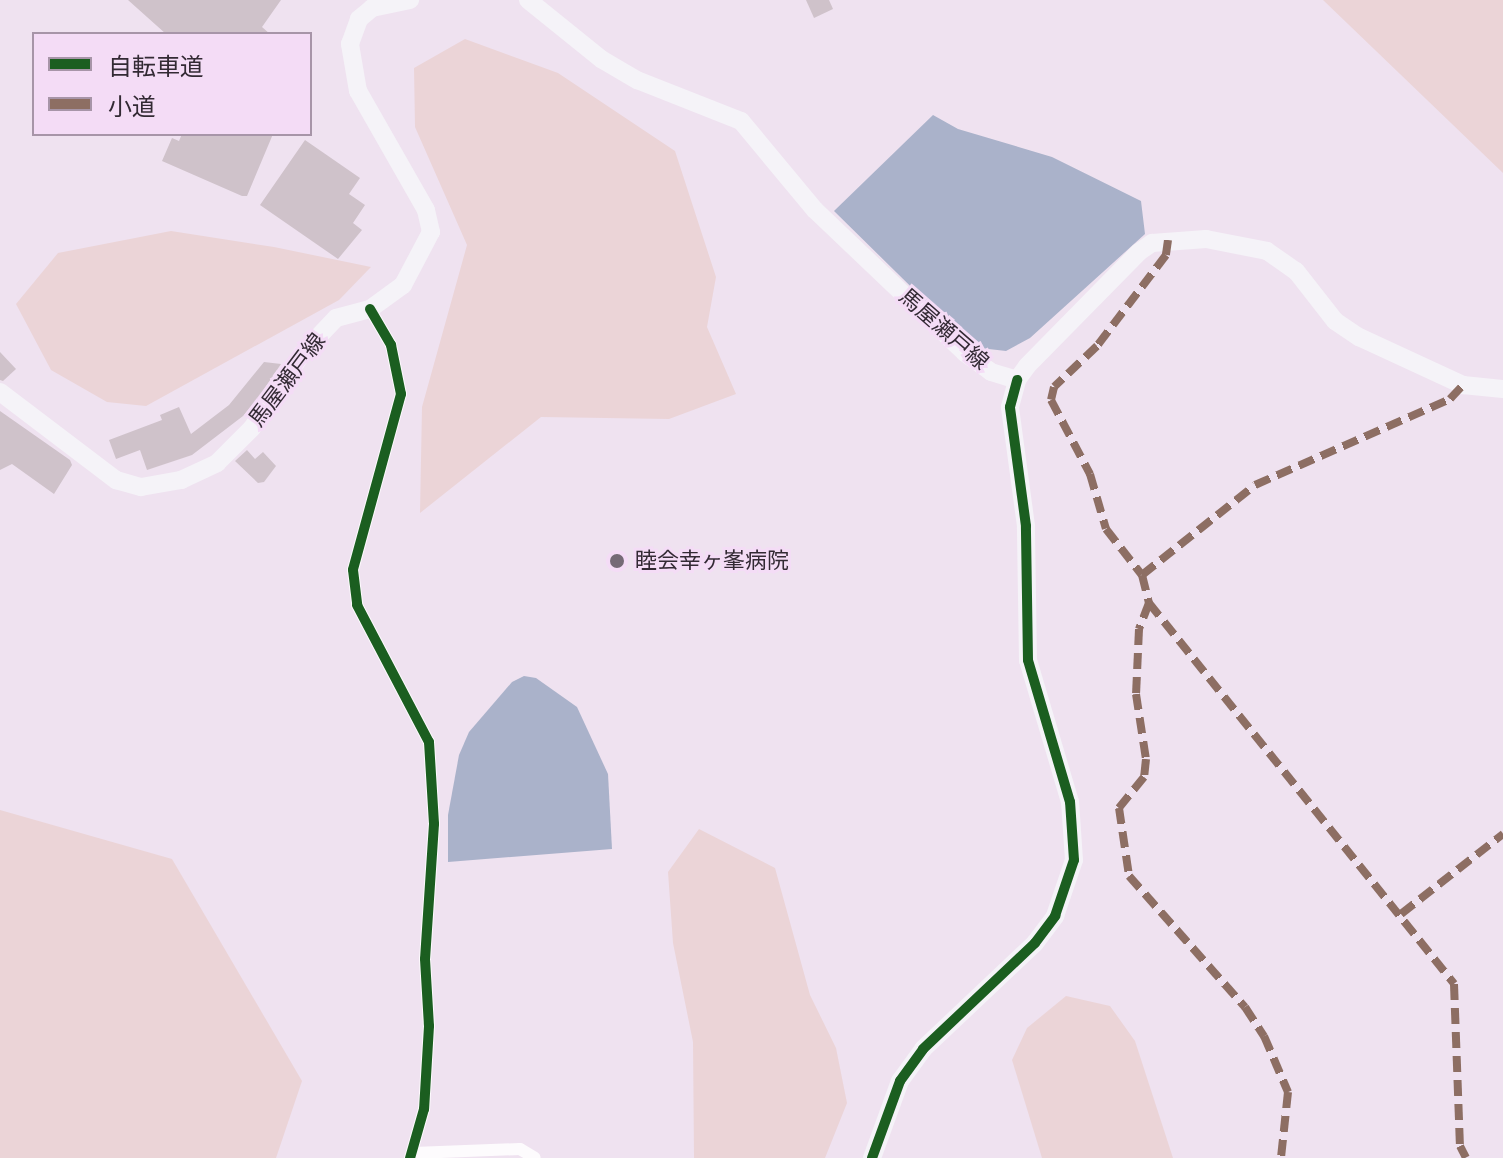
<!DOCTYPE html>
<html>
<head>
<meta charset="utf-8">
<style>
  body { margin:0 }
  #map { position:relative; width:1503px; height:1158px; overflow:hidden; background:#efe2f0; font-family:Montserrat,"Noto Sans JP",sans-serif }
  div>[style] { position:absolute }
  .green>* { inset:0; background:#ebd4d7 }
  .water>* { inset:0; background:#aab2ca }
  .building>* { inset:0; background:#cfc2ca }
  .street>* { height:12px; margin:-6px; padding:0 6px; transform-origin:6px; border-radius:6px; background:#fdfbfd }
  .secondary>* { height:18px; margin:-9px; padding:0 9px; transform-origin:9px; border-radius:9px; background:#f5f3f8 }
  .quiet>* { height:8px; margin-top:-4px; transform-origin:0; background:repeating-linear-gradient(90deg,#8d6e63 0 16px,transparent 0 24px) }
  .cycleway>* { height:10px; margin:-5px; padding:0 5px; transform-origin:5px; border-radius:5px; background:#1b5e20 }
  .dots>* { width:22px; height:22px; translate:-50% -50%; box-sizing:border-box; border:4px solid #f4dcf6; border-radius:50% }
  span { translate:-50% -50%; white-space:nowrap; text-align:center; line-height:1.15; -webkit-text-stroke:6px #f4dcf6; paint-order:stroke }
  .street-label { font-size:22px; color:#332a34 }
  .poi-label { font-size:22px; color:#332a34 }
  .left { translate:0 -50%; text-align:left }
  .legend { position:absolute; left:32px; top:32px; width:280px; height:104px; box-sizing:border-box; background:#f4dcf6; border:2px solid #a795a8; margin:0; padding:10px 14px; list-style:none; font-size:24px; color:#332a34 }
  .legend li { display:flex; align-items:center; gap:16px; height:40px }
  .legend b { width:40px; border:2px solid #a795a8 }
</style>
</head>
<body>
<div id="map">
  <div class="green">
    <div style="clip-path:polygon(1323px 0,1503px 0,1503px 173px)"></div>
    <div style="clip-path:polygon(465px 39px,558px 73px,675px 151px,716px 277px,707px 327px,736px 394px,669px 419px,541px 417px,420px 513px,422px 407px,467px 245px,415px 127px,414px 68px)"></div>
    <div style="clip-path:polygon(171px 231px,274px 247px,371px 267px,339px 300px,146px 406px,107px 402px,51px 370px,16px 304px,58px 253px)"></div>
    <div style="clip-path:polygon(0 810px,172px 859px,302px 1081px,276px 1158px,0 1158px)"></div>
    <div style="clip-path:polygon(699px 829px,775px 868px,810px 995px,836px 1048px,847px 1103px,825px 1158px,694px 1158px,693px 1042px,673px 943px,668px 872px)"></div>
    <div style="clip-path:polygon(1066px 996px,1110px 1006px,1135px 1041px,1173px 1158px,1042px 1158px,1012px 1060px,1027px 1028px)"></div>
  </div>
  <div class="water">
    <div style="clip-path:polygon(933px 115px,958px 129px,1052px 157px,1141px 201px,1145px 234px,1030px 338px,1006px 351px,980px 348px,959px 334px,834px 211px)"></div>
    <div style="clip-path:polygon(524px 676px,536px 678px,577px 707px,608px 774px,612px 849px,448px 862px,448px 815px,459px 755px,469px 732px,512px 682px)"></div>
  </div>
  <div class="building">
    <div style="clip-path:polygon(128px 0,281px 0,262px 27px,270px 34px,166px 34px)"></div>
    <div style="clip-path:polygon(806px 0,829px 0,833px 9px,814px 18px)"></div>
    <div style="clip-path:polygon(182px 134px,273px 134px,247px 196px,242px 196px,162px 161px,172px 138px,179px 141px)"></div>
    <div style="clip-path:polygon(305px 140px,360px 178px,349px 194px,365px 205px,353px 223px,362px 230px,338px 259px,260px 205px)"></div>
    <div style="clip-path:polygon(0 352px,16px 369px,3px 381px,0 380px)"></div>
    <div style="clip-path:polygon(264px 362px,281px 364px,258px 398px,243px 416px,192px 455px,147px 470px,140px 450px,116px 459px,109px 440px,162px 420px,160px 415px,179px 407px,191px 434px,229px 405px)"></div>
    <div style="clip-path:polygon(0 411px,70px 460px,72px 465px,54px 494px,12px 464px,0 470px)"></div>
    <div style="clip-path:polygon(247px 450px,255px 459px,263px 452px,276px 466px,264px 482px,258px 483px,235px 461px)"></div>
  </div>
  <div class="street">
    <div style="left:370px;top:309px;width:42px;rotate:59.7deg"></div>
    <div style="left:391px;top:345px;width:50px;rotate:78.5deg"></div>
    <div style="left:401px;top:394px;width:182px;rotate:105.3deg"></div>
    <div style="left:353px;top:570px;width:35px;rotate:83deg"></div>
    <div style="left:357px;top:605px;width:155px;rotate:62.3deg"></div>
    <div style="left:429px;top:742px;width:82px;rotate:86.5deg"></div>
    <div style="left:434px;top:824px;width:135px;rotate:93.8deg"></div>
    <div style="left:425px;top:959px;width:67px;rotate:86.6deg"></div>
    <div style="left:429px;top:1026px;width:83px;rotate:93.4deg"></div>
    <div style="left:424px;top:1109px;width:51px;rotate:105.9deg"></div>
    <div style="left:414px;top:1153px;width:106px;rotate:-2.2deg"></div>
    <div style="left:520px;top:1149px;width:17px;rotate:31deg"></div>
  </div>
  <div class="secondary">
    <div style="left:528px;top:0;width:94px;rotate:38.9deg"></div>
    <div style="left:601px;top:59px;width:42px;rotate:30.3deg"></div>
    <div style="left:637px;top:80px;width:112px;rotate:21.5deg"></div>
    <div style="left:741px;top:121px;width:116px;rotate:50.3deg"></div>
    <div style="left:815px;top:210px;width:207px;rotate:43.6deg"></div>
    <div style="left:965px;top:353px;width:32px;rotate:36deg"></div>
    <div style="left:991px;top:372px;width:27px;rotate:17deg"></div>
    <div style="left:0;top:392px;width:146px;rotate:37.2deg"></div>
    <div style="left:116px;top:480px;width:26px;rotate:16deg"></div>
    <div style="left:141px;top:487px;width:41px;rotate:-9.9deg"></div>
    <div style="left:181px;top:480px;width:40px;rotate:-25deg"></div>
    <div style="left:217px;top:463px;width:49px;rotate:-45deg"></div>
    <div style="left:252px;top:428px;width:88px;rotate:-56.1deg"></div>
    <div style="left:301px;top:355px;width:51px;rotate:-46.6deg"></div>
    <div style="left:336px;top:318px;width:35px;rotate:-15deg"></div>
    <div style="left:370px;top:309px;width:41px;rotate:-36deg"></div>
    <div style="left:403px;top:285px;width:60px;rotate:-62.2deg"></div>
    <div style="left:431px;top:232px;width:23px;rotate:-103deg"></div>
    <div style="left:426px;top:210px;width:137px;rotate:-119.7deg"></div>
    <div style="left:358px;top:91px;width:48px;rotate:-99.7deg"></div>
    <div style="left:350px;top:44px;width:27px;rotate:-70deg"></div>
    <div style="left:359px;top:19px;width:17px;rotate:-40deg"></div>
    <div style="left:372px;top:8px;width:39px;rotate:-12deg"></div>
    <div style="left:872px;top:1158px;width:82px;rotate:-70deg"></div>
    <div style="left:900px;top:1081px;width:39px;rotate:-54deg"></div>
    <div style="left:923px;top:1049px;width:154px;rotate:-43.4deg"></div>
    <div style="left:1035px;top:943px;width:34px;rotate:-53deg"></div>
    <div style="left:1055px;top:916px;width:59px;rotate:-71.3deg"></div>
    <div style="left:1074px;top:860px;width:58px;rotate:-93.9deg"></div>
    <div style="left:1070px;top:802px;width:148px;rotate:-106.5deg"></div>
    <div style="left:1028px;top:660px;width:134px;rotate:-90.9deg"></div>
    <div style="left:1026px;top:526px;width:120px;rotate:-97.7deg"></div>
    <div style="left:1010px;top:407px;width:28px;rotate:-75deg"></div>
    <div style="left:1017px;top:380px;width:17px;rotate:-54deg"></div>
    <div style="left:1027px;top:366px;width:160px;rotate:-45.5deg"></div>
    <div style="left:1139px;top:252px;width:16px;rotate:-35deg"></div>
    <div style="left:1152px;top:243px;width:54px;rotate:-4.2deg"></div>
    <div style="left:1206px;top:239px;width:62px;rotate:11.1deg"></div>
    <div style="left:1267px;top:251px;width:35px;rotate:35deg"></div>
    <div style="left:1296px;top:271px;width:63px;rotate:52deg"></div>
    <div style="left:1335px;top:321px;width:29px;rotate:34deg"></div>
    <div style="left:1359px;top:337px;width:115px;rotate:24.8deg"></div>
    <div style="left:1463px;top:385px;width:40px;rotate:5.7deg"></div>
  </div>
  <div class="quiet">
    <div style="left:1168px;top:240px;width:15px;rotate:98deg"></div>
    <div style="left:1166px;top:255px;width:114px;rotate:127.2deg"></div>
    <div style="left:1097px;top:346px;width:59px;rotate:136.4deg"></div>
    <div style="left:1054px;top:387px;width:13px;rotate:103deg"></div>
    <div style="left:1051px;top:400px;width:84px;rotate:62.2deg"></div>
    <div style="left:1090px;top:474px;width:57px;rotate:73.8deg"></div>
    <div style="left:1106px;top:529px;width:58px;rotate:52deg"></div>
    <div style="left:1142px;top:575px;width:29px;rotate:76deg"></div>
    <div style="left:1149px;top:603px;width:28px;rotate:111deg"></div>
    <div style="left:1139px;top:629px;width:65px;rotate:92.6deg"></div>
    <div style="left:1136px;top:694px;width:66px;rotate:81.3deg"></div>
    <div style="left:1146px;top:759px;width:18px;rotate:96deg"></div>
    <div style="left:1144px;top:777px;width:40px;rotate:129deg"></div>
    <div style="left:1119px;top:808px;width:69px;rotate:81.6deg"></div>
    <div style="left:1129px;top:876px;width:175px;rotate:48.5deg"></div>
    <div style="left:1245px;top:1007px;width:35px;rotate:57deg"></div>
    <div style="left:1264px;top:1036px;width:61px;rotate:66.8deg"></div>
    <div style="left:1288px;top:1092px;width:66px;rotate:96.1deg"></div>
    <div style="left:1142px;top:575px;width:144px;rotate:-38.5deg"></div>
    <div style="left:1255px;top:485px;width:213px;rotate:-23.8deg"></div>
    <div style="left:1450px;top:399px;width:19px;rotate:-47deg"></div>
    <div style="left:1149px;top:603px;width:488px;rotate:51.3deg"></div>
    <div style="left:1454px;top:984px;width:162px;rotate:87.9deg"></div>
    <div style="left:1460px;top:1146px;width:13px;rotate:63deg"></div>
    <div style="left:1401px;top:914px;width:130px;rotate:-38.1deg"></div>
  </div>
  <div class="cycleway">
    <div style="left:370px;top:309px;width:42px;rotate:59.7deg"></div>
    <div style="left:391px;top:345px;width:50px;rotate:78.5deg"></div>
    <div style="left:401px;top:394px;width:182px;rotate:105.3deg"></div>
    <div style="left:353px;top:570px;width:35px;rotate:83deg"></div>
    <div style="left:357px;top:605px;width:155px;rotate:62.3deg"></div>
    <div style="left:429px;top:742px;width:82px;rotate:86.5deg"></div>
    <div style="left:434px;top:824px;width:135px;rotate:93.8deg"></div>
    <div style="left:425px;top:959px;width:67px;rotate:86.6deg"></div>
    <div style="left:429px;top:1026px;width:83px;rotate:93.4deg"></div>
    <div style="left:424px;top:1109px;width:51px;rotate:105.9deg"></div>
    <div style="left:872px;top:1158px;width:82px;rotate:-70deg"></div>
    <div style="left:900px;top:1081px;width:39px;rotate:-54deg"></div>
    <div style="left:923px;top:1049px;width:154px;rotate:-43.4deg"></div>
    <div style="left:1035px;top:943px;width:34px;rotate:-53deg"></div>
    <div style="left:1055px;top:916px;width:59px;rotate:-71.3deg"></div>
    <div style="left:1074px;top:860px;width:58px;rotate:-93.9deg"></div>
    <div style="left:1070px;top:802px;width:148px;rotate:-106.5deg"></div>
    <div style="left:1028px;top:660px;width:134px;rotate:-90.9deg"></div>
    <div style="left:1026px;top:526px;width:120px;rotate:-97.7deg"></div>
    <div style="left:1010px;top:407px;width:28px;rotate:-75deg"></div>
  </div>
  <div class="dots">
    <div style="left:617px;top:561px;background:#756a76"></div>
  </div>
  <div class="street-label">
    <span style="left:944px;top:329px;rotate:41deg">馬屋瀬戸線</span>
    <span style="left:287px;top:380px;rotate:-53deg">馬屋瀬戸線</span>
  </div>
  <div class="poi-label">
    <span class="left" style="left:635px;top:561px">睦会幸ヶ峯病院</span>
  </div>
  <ul class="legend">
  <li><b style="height:10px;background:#1b5e20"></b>自転車道</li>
  <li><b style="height:10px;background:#8d6e63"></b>小道</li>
  </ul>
</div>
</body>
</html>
